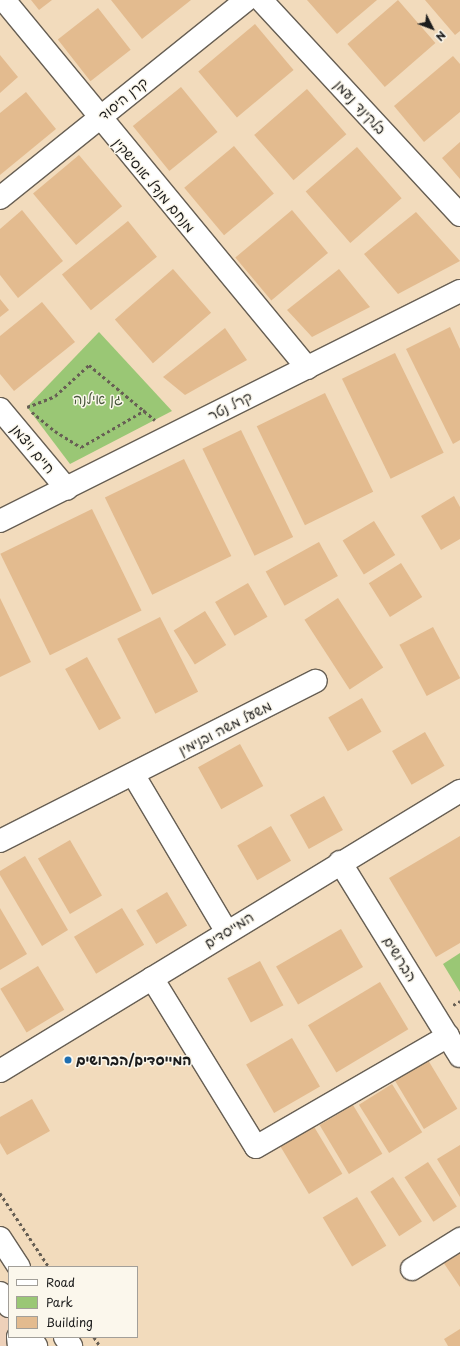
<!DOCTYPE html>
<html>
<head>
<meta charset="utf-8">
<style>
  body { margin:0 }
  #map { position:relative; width:460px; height:1346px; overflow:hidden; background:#f2dbbc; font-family:"Playpen Sans","Playpen Sans Hebrew",sans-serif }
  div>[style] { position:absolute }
  .built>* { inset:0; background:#eed1ba }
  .green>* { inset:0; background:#9ac775 }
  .building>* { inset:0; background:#e3bb8f; transform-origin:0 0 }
  .path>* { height:2.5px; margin-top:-1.25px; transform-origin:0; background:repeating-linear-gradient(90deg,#675f54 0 3px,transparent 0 6px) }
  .roads { filter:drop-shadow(1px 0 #675f54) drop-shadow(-1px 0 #675f54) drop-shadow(0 1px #675f54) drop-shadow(0 -1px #675f54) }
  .minor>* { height:22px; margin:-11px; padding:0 11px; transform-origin:11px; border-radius:11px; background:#fff }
  .major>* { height:22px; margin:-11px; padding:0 11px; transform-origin:11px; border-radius:11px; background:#fff }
  .dots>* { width:11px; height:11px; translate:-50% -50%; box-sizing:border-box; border:2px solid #fbf7ec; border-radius:50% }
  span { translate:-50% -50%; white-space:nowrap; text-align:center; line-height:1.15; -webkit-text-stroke:3px #fbf7ec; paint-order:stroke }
  .street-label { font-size:14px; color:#1c1c1c }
  .park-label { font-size:14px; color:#48583b }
  .poi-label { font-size:14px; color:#1c1c1c; font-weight:700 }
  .left { translate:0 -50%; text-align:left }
  .legend { position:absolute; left:8px; top:1266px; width:130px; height:72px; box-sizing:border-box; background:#fbf7ec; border:1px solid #a29f99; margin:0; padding:5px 7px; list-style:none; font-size:12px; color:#1c1c1c }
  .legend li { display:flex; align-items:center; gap:8px; height:20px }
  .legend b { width:20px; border:1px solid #a29f99 }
  .north { position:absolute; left:412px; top:8px; width:40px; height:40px; -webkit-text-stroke:3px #fbf7ec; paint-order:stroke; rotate:132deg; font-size:11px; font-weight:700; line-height:16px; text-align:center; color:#1c1c1c }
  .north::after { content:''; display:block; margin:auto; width:14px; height:18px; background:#1c1c1c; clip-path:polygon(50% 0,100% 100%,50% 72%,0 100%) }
</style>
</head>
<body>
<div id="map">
  <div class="built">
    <div style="clip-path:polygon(0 1293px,9px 1306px,9px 1337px,26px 1346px,0 1346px)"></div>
  </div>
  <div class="green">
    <div style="clip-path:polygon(99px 332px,172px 411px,70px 464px,27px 407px)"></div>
    <div style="clip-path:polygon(460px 953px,460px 992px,443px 964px)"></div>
  </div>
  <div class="building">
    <div style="clip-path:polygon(31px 0,52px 0,39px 10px)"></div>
    <div style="clip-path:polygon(111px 0,191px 0,142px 39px)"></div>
    <div style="clip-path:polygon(307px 0,377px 0,337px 34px)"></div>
    <div style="left:398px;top:0;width:57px;height:67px;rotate:49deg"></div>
    <div style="clip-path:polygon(425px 0,460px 0,460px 31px,455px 35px)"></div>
    <div style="left:98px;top:8px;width:53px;height:51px;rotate:52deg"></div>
    <div style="left:255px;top:24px;width:60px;height:74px;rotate:50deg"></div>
    <div style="clip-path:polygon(0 55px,18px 77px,0 93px)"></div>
    <div style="clip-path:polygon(453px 56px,460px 64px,460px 112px,424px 142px,394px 106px)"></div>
    <div style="left:181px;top:87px;width:58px;height:62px;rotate:51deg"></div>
    <div style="left:307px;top:89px;width:60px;height:70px;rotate:49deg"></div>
    <div style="clip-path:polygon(26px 92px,56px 129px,0 175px,0 113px)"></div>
    <div style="clip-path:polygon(460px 142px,460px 179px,442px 158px)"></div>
    <div style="left:234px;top:146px;width:62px;height:65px;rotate:50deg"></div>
    <div style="left:357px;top:147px;width:68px;height:68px;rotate:49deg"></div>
    <div style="left:79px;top:155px;width:67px;height:60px;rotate:50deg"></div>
    <div style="clip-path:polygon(22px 210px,63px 261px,18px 298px,0 275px,0 229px)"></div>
    <div style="left:292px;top:210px;width:56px;height:74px;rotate:50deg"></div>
    <div style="clip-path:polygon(416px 212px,460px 261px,398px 294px,364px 254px)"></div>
    <div style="left:128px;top:221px;width:46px;height:85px;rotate:51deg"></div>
    <div style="left:173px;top:269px;width:58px;height:77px;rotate:49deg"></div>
    <div style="clip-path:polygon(339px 269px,370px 307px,312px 337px,287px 310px)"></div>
    <div style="clip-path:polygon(0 299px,9px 310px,0 317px)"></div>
    <div style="clip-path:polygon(42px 302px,75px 342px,14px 391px,0 374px,0 336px)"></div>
    <div style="clip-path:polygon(450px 327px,460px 349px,460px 440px,453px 444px,406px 349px)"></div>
    <div style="clip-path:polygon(225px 328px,247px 360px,185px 395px,163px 377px)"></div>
    <div style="left:395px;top:353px;width:111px;height:59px;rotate:64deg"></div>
    <div style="left:325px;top:393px;width:110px;height:76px;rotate:64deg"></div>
    <div style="left:241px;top:430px;width:119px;height:43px;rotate:64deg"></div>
    <div style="left:184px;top:459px;width:108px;height:88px;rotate:64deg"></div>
    <div style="clip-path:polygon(454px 496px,460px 507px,460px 539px,441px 550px,421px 516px)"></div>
    <div style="left:92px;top:509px;width:113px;height:102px;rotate:64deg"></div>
    <div style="left:374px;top:521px;width:40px;height:37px;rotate:58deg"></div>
    <div style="left:319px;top:542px;width:39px;height:61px;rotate:61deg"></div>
    <div style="left:401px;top:563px;width:40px;height:38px;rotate:58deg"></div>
    <div style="left:248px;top:583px;width:39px;height:38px;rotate:60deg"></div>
    <div style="clip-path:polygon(0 598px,31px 662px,0 677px)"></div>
    <div style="left:338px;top:598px;width:83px;height:40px;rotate:57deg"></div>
    <div style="left:205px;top:611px;width:40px;height:37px;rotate:58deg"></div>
    <div style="left:160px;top:617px;width:84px;height:48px;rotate:63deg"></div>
    <div style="left:433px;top:627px;width:58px;height:38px;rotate:62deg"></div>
    <div style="left:87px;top:657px;width:70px;height:25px;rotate:61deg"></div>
    <div style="left:362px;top:698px;width:39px;height:39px;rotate:60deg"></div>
    <div style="left:425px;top:732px;width:39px;height:38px;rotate:60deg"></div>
    <div style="left:240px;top:744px;width:48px;height:48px;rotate:61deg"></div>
    <div style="left:324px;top:796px;width:39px;height:39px;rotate:61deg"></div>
    <div style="left:271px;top:826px;width:40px;height:39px;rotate:60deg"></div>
    <div style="clip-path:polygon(460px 836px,460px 943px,436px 957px,389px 878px)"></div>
    <div style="left:70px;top:840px;width:64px;height:37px;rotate:60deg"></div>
    <div style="clip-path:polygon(25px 856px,68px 930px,42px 946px,0 875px,0 871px)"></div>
    <div style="left:167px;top:892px;width:39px;height:36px;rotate:59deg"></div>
    <div style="clip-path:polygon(0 908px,27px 954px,0 970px)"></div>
    <div style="left:122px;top:908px;width:43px;height:56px;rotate:59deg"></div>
    <div style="left:341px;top:929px;width:44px;height:75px;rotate:60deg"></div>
    <div style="left:260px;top:961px;width:50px;height:37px;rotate:62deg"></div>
    <div style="left:38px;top:966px;width:51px;height:44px;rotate:59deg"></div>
    <div style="left:380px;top:982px;width:55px;height:84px;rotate:59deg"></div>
    <div style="left:292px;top:1038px;width:56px;height:53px;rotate:60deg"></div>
    <div style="left:428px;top:1060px;width:57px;height:39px;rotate:59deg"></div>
    <div style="left:392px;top:1084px;width:57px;height:39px;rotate:58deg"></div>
    <div style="clip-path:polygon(32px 1099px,50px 1131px,7px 1155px,0 1143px,0 1117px)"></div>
    <div style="left:353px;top:1105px;width:57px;height:39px;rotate:59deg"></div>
    <div style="left:313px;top:1125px;width:57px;height:39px;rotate:59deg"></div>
    <div style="clip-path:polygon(460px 1145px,460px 1197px,437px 1159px)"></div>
    <div style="left:428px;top:1162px;width:53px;height:28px;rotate:57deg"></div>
    <div style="left:393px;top:1177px;width:53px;height:27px;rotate:57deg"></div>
    <div style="left:357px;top:1197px;width:57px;height:40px;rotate:59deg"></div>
    <div style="clip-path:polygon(460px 1247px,460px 1287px,441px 1259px)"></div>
    <div style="clip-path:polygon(460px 1329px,460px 1346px,448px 1346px,444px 1339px)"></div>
  </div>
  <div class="path">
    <div style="left:27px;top:407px;width:30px;rotate:-21deg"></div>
    <div style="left:55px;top:396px;width:46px;rotate:-42.4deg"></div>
    <div style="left:89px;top:365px;width:86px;rotate:39.8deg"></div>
    <div style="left:32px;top:412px;width:30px;rotate:40deg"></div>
    <div style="left:55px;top:431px;width:31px;rotate:32deg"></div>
    <div style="left:81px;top:447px;width:74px;rotate:-30deg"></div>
    <div style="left:453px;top:1005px;width:8px;rotate:-30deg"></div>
    <div style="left:0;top:1193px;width:89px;rotate:56.5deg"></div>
    <div style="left:94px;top:1337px;width:11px;rotate:56deg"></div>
  </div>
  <div class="roads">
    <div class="minor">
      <div style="left:4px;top:0;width:477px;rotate:50.5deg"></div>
      <div style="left:261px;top:0;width:293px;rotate:47.2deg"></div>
      <div style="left:0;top:198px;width:316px;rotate:-38.8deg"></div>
      <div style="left:0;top:409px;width:104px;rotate:50.1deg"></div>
      <div style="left:0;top:521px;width:514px;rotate:-26.57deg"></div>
      <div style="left:133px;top:774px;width:184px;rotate:59.3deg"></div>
      <div style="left:0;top:841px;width:354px;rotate:-26.9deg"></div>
      <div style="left:340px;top:862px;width:228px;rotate:58.3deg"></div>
      <div style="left:152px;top:978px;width:198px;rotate:58.4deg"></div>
      <div style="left:256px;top:1147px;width:222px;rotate:-30deg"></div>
      <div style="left:0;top:1071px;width:539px;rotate:-31.33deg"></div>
      <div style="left:412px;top:1269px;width:57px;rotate:-32deg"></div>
      <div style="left:18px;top:1337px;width:9px;rotate:84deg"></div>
    </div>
    <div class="major">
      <div style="left:0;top:1238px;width:35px;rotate:57deg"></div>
      <div style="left:0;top:1293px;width:16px;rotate:55deg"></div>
      <div style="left:30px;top:1337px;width:11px;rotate:56deg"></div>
      <div style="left:65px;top:1337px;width:11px;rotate:56deg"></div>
    </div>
  </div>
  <div class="dots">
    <div style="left:68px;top:1060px;background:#1f6fb2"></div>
  </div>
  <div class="street-label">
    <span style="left:123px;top:99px;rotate:-39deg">קרן היסוד</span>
    <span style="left:360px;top:107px;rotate:47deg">בלקינד נעמן</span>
    <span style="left:154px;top:185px;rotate:50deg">מנחם מנדל אוסישקין</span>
    <span style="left:230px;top:406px;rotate:-27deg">קרל נטר</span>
    <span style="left:33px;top:449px;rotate:50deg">חיים ויצמן</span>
    <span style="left:225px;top:728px;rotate:-27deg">משעל משה ובנימין</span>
    <span style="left:229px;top:930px;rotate:-32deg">המייסדים</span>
    <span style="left:400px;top:959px;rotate:58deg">הברושים</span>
  </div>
  <div class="park-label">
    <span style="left:98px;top:399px">גן אילנה</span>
  </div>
  <div class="poi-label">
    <span class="left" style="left:76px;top:1060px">המייסדים/הברושים</span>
  </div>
  <ul class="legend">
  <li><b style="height:5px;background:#fff"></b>Road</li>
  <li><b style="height:11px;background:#9ac775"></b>Park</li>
  <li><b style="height:11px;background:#e3bb8f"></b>Building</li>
  </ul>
  <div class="north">N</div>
</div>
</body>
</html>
